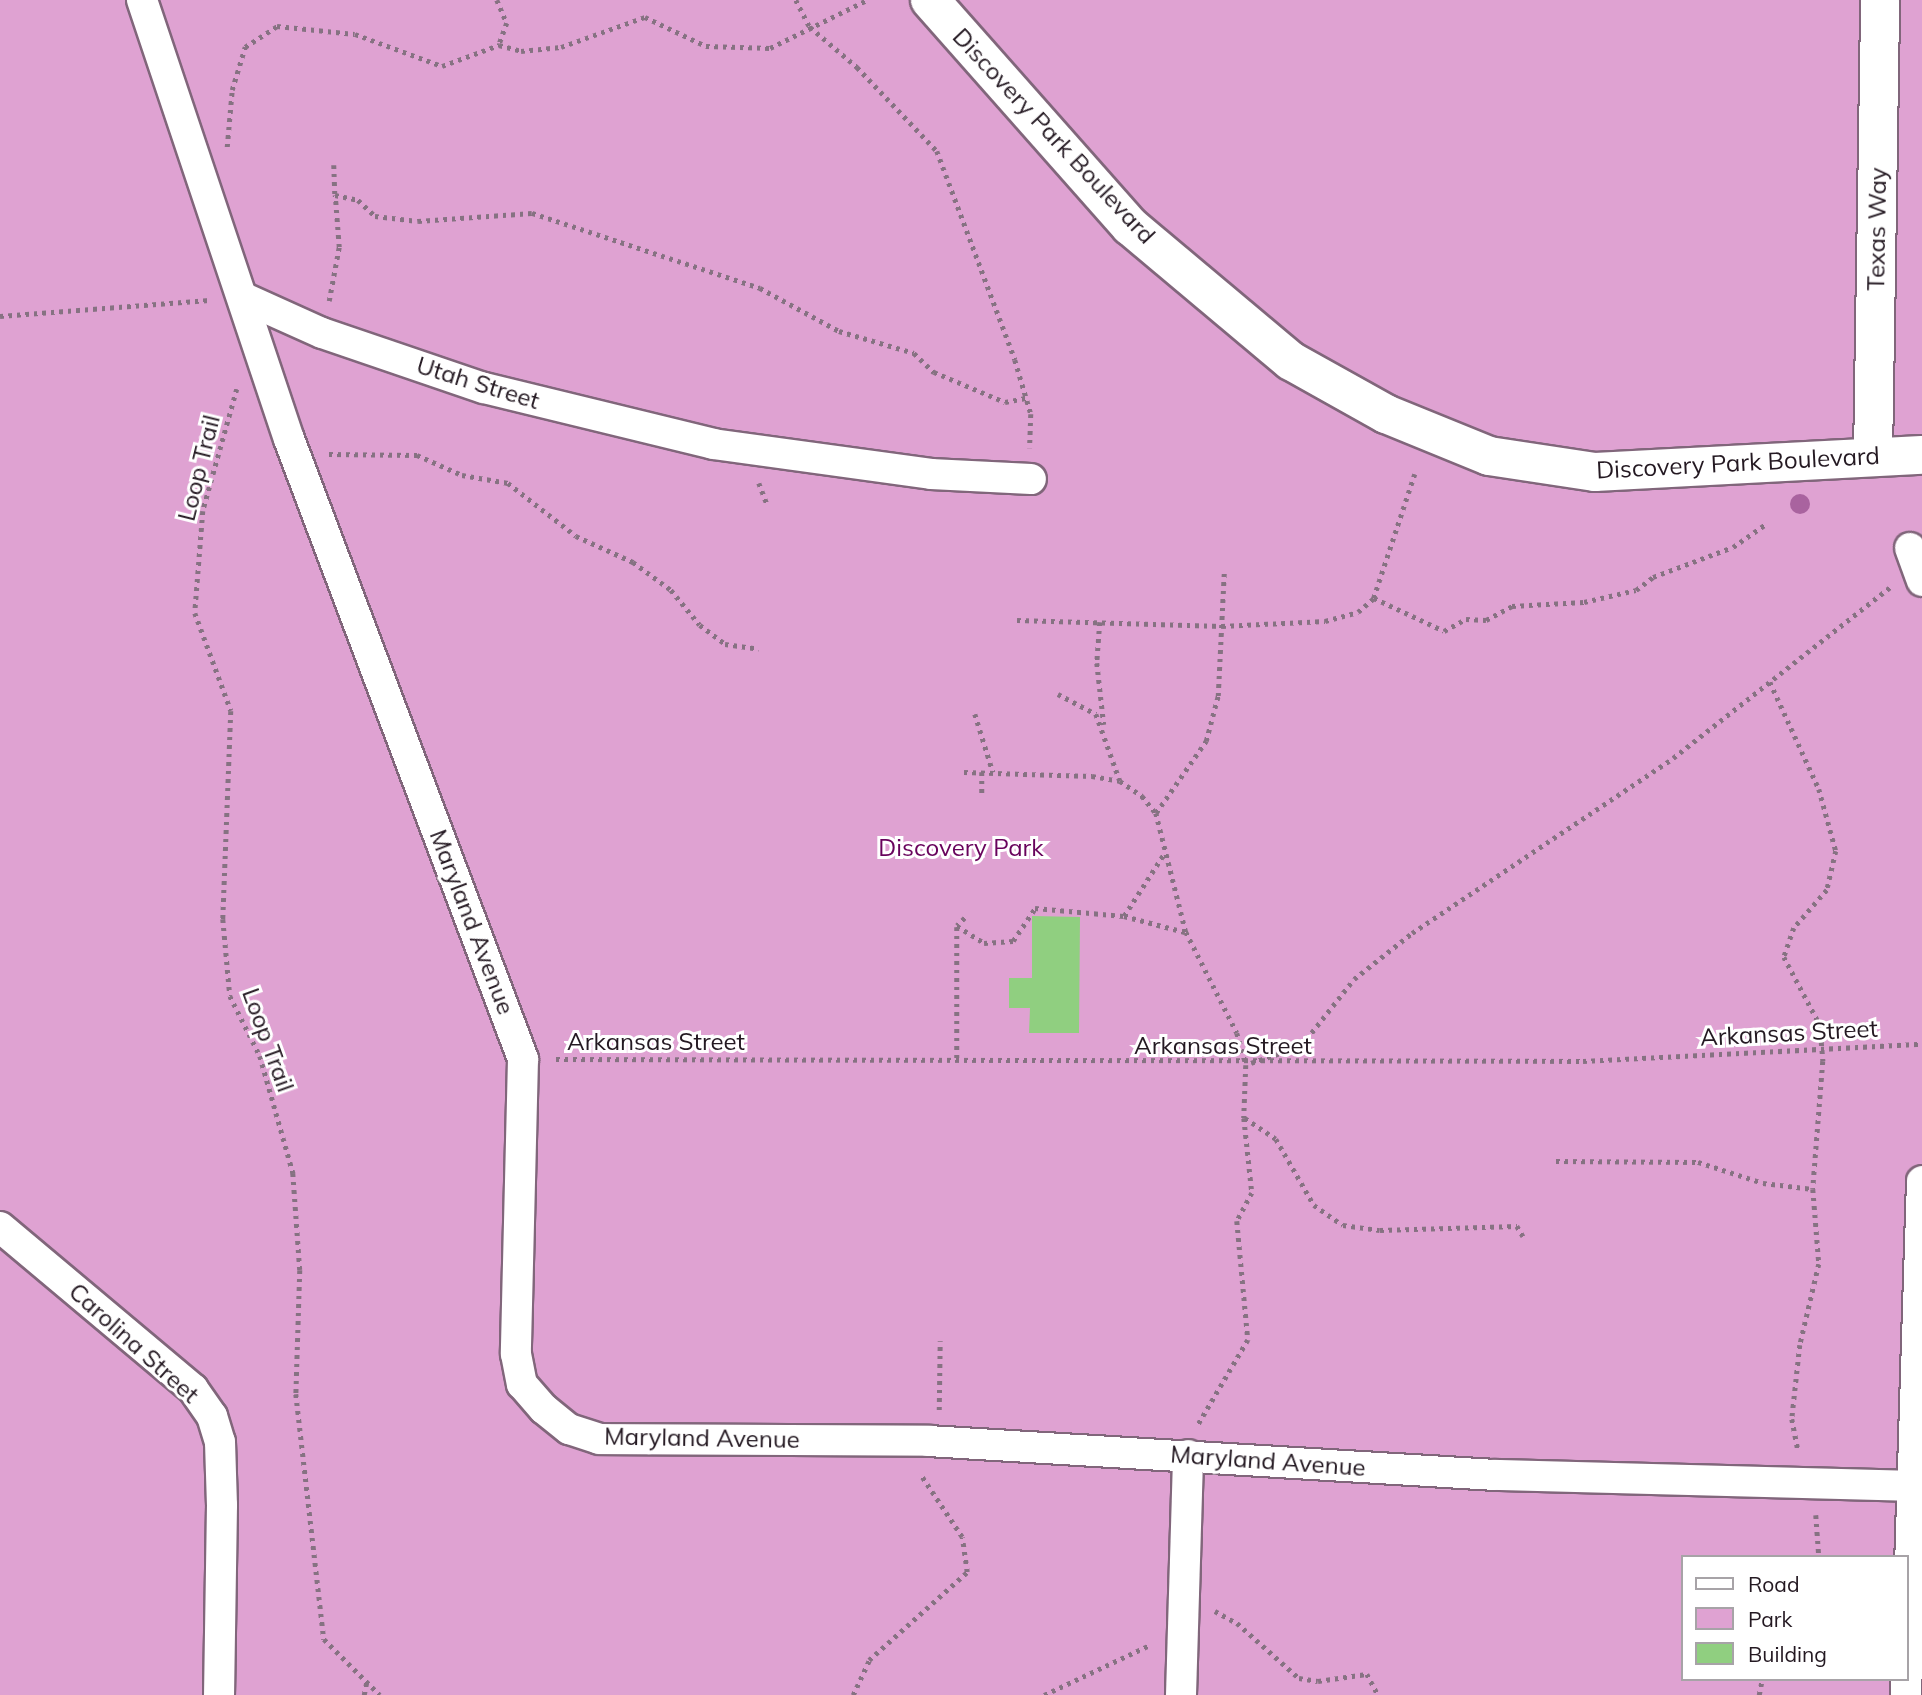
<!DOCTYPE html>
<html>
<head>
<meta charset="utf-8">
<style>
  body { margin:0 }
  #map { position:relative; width:1922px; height:1695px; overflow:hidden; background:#f8d9f1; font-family:Mulish,sans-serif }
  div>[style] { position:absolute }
  .green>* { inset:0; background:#dfa2d2 }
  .building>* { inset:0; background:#90cf80 }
  .path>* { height:4.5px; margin-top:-2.25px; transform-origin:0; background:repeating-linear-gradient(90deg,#867282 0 3.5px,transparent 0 8.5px) }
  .roads { filter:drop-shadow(2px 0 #81667b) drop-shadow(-2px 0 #81667b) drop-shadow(0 2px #81667b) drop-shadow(0 -2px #81667b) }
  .pedestrian>* { height:30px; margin:-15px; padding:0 15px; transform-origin:15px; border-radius:15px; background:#fff }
  .tertiary>* { height:38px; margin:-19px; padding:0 19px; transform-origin:19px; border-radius:19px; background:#fff }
  .trees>* { width:20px; height:20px; margin:-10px; border-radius:50%; background:#a9639f }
  span { translate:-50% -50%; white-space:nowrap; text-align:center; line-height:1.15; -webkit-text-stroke:6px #fff; paint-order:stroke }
  .street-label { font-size:24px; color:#241922 }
  .park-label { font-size:24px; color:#68035c }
  .legend { position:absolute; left:1681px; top:1555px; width:228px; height:126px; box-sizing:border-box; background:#fff; border:2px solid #a7a3a7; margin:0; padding:9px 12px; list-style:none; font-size:21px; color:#241922 }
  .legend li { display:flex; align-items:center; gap:14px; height:35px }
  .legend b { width:35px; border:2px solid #a7a3a7 }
</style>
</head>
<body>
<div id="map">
  <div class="green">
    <div style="clip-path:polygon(evenodd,0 0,1922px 0,1922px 1695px,0 1695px,0 0,1682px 1557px,1906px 1557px,1906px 1679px,1682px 1679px,1682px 1557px)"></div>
  </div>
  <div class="building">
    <div style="clip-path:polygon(1032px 916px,1080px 917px,1079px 1033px,1029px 1033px,1030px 1008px,1009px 1008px,1009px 978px,1032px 978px)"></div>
  </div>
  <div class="path">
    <div style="left:497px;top:0;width:25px;rotate:67deg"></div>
    <div style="left:507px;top:23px;width:23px;rotate:110deg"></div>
    <div style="left:796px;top:0;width:30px;rotate:63deg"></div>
    <div style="left:810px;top:27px;width:62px;rotate:40.4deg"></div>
    <div style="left:857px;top:67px;width:116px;rotate:46.4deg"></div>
    <div style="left:937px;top:151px;width:223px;rotate:69.5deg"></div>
    <div style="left:1015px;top:360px;width:56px;rotate:73.5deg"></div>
    <div style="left:1031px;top:414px;width:34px;rotate:92deg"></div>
    <div style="left:227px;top:147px;width:57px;rotate:-85deg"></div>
    <div style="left:232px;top:90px;width:45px;rotate:-73.2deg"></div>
    <div style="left:245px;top:47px;width:38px;rotate:-33deg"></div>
    <div style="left:277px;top:26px;width:78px;rotate:5.9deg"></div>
    <div style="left:355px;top:34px;width:93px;rotate:20.2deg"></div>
    <div style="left:442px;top:66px;width:61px;rotate:-20.2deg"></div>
    <div style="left:499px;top:45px;width:23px;rotate:15deg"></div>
    <div style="left:521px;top:51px;width:40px;rotate:-5.7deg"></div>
    <div style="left:561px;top:47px;width:89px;rotate:-19.7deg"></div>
    <div style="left:645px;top:17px;width:68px;rotate:25.4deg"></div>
    <div style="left:706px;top:46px;width:64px;rotate:1.8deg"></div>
    <div style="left:770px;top:48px;width:108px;rotate:-26.3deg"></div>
    <div style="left:334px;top:165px;width:30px;rotate:88deg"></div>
    <div style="left:329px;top:301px;width:55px;rotate:-79.5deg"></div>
    <div style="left:339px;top:247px;width:52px;rotate:-94.4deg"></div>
    <div style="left:335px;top:195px;width:24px;rotate:12deg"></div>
    <div style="left:358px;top:200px;width:23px;rotate:43deg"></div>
    <div style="left:375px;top:216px;width:43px;rotate:6.6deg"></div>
    <div style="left:418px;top:221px;width:114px;rotate:-4deg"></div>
    <div style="left:532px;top:213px;width:240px;rotate:18.2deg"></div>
    <div style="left:760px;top:288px;width:90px;rotate:28.6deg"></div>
    <div style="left:839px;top:331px;width:78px;rotate:16.3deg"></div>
    <div style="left:914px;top:353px;width:28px;rotate:44deg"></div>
    <div style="left:934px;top:372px;width:77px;rotate:22.9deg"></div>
    <div style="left:1005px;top:402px;width:21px;rotate:-11deg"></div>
    <div style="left:0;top:316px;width:210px;rotate:-4.4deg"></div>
    <div style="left:237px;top:389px;width:127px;rotate:105.6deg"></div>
    <div style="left:203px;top:511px;width:102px;rotate:94.5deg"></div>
    <div style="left:195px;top:613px;width:104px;rotate:69.8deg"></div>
    <div style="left:231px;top:711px;width:208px;rotate:92.2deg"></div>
    <div style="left:223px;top:919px;width:77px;rotate:84.8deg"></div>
    <div style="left:230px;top:996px;width:67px;rotate:63.4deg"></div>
    <div style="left:260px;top:1056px;width:122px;rotate:74.2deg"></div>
    <div style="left:293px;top:1173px;width:97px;rotate:85.9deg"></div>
    <div style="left:300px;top:1270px;width:124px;rotate:91.8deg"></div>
    <div style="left:296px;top:1394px;width:247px;rotate:83.5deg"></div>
    <div style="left:324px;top:1639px;width:79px;rotate:45deg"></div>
    <div style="left:329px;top:454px;width:88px;rotate:0.7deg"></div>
    <div style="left:417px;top:455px;width:49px;rotate:24deg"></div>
    <div style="left:462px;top:475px;width:47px;rotate:9.9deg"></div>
    <div style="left:508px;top:483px;width:86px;rotate:37.9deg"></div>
    <div style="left:576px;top:536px;width:63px;rotate:24.5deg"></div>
    <div style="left:633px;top:562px;width:47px;rotate:36.4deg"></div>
    <div style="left:671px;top:590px;width:45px;rotate:50.4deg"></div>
    <div style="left:700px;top:625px;width:31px;rotate:37deg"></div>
    <div style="left:725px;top:644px;width:34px;rotate:8deg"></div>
    <div style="left:1415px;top:474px;width:131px;rotate:108.3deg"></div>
    <div style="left:1374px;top:598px;width:77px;rotate:25.2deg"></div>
    <div style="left:1444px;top:631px;width:25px;rotate:-29deg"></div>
    <div style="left:1466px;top:619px;width:20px;rotate:3deg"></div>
    <div style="left:1486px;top:620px;width:30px;rotate:-28deg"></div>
    <div style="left:1512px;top:606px;width:72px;rotate:-3.2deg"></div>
    <div style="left:1584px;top:602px;width:53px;rotate:-13deg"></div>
    <div style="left:1636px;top:590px;width:21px;rotate:-37deg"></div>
    <div style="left:1653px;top:577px;width:85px;rotate:-20.6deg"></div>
    <div style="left:1733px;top:547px;width:39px;rotate:-35deg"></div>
    <div style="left:759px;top:483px;width:22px;rotate:69deg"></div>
    <div style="left:1017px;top:620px;width:205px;rotate:1.7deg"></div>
    <div style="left:1222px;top:626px;width:103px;rotate:-2.8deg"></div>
    <div style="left:1325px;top:621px;width:34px;rotate:-15deg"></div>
    <div style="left:1358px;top:612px;width:21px;rotate:-41deg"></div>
    <div style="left:1100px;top:622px;width:41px;rotate:94.2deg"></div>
    <div style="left:1097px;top:663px;width:62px;rotate:83.6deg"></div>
    <div style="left:1770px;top:682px;width:118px;rotate:65.4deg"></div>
    <div style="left:1819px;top:789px;width:64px;rotate:74.7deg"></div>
    <div style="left:1836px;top:851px;width:40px;rotate:103deg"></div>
    <div style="left:1827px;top:890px;width:50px;rotate:131deg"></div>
    <div style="left:1794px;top:928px;width:31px;rotate:109deg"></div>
    <div style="left:1784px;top:957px;width:77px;rotate:62.1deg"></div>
    <div style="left:1820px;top:1025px;width:36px;rotate:85deg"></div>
    <div style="left:1823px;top:1061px;width:128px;rotate:94.5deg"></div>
    <div style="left:1813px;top:1189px;width:75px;rotate:85.4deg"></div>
    <div style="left:1819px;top:1264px;width:83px;rotate:103.2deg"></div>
    <div style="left:1800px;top:1345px;width:74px;rotate:96.2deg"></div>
    <div style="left:1792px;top:1419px;width:32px;rotate:79deg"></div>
    <div style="left:1058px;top:694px;width:43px;rotate:27.8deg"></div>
    <div style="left:1096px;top:714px;width:71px;rotate:70.3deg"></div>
    <div style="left:975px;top:714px;width:61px;rotate:72.8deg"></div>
    <div style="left:964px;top:772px;width:128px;rotate:1.8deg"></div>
    <div style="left:1092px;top:776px;width:28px;rotate:10deg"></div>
    <div style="left:1120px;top:781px;width:27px;rotate:34deg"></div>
    <div style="left:1142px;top:796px;width:22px;rotate:51deg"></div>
    <div style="left:1156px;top:813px;width:123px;rotate:75.9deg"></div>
    <div style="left:1186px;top:932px;width:113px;rotate:63.2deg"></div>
    <div style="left:1237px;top:1033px;width:33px;rotate:74deg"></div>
    <div style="left:1246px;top:1065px;width:53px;rotate:92.2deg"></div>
    <div style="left:1244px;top:1118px;width:75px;rotate:83.9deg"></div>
    <div style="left:1252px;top:1193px;width:32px;rotate:118deg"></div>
    <div style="left:1237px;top:1221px;width:120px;rotate:84.7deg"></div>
    <div style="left:1248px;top:1340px;width:99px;rotate:120.5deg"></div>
    <div style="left:982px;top:772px;width:24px;rotate:90deg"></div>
    <div style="left:1156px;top:813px;width:88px;rotate:-55.2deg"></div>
    <div style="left:1206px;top:741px;width:47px;rotate:-75.1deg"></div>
    <div style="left:1218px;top:696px;width:123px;rotate:-87.2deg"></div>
    <div style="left:1124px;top:916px;width:63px;rotate:14.7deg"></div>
    <div style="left:965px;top:918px;width:11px;rotate:135deg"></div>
    <div style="left:957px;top:926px;width:32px;rotate:32deg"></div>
    <div style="left:984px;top:943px;width:29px;rotate:-4deg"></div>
    <div style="left:1013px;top:941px;width:40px;rotate:-56deg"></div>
    <div style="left:1035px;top:908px;width:89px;rotate:5.1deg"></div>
    <div style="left:1124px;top:916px;width:74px;rotate:-57.2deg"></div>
    <div style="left:957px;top:927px;width:135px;rotate:90deg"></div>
    <div style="left:556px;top:1059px;width:1027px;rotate:0.11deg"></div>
    <div style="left:1583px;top:1061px;width:339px;rotate:-2.9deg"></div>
    <div style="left:1251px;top:1063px;width:53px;rotate:-18.8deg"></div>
    <div style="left:1301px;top:1046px;width:85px;rotate:-51.7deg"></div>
    <div style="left:1354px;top:979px;width:74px;rotate:-38.4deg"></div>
    <div style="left:1412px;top:933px;width:314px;rotate:-33.8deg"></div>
    <div style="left:1673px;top:758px;width:276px;rotate:-38.2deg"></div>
    <div style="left:1245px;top:1118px;width:37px;rotate:34deg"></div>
    <div style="left:1276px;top:1139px;width:76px;rotate:60.1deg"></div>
    <div style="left:1314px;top:1205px;width:35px;rotate:35deg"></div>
    <div style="left:1343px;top:1225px;width:37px;rotate:8deg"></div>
    <div style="left:1380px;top:1230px;width:137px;rotate:-1.7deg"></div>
    <div style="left:1517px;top:1226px;width:12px;rotate:59deg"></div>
    <div style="left:1556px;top:1161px;width:142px;rotate:0.4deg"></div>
    <div style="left:1698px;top:1162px;width:68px;rotate:17.9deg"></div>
    <div style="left:1763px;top:1183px;width:50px;rotate:6.8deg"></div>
    <div style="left:939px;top:1410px;width:69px;rotate:-89.2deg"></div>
    <div style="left:1816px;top:1515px;width:42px;rotate:85.9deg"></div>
    <div style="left:1215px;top:1611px;width:25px;rotate:29deg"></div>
    <div style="left:1237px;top:1623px;width:83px;rotate:41.6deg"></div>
    <div style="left:1299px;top:1678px;width:19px;rotate:9deg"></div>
    <div style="left:1318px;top:1681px;width:49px;rotate:-8.1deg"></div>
    <div style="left:1367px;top:1674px;width:24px;rotate:62deg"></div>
    <div style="left:364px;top:1695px;width:15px;rotate:-79deg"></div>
    <div style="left:853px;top:1695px;width:38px;rotate:-65deg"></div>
    <div style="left:869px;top:1660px;width:132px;rotate:-41.9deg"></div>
    <div style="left:967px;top:1572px;width:35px;rotate:-98deg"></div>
    <div style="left:962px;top:1537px;width:76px;rotate:-123.7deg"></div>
    <div style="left:1044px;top:1695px;width:117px;rotate:-25.3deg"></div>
    <div style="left:1759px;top:1695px;width:16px;rotate:-79deg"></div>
  </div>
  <div class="roads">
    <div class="pedestrian">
      <div style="left:142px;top:0;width:463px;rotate:71.5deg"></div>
      <div style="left:289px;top:439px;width:663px;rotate:69.32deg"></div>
      <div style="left:523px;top:1059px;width:295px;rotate:91.4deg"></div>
      <div style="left:516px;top:1354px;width:31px;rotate:79deg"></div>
      <div style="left:522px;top:1384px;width:33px;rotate:49deg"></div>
      <div style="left:544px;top:1409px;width:32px;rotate:39deg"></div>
      <div style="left:569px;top:1429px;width:32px;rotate:18deg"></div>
      <div style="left:599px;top:1439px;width:329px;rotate:0.3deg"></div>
      <div style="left:928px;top:1441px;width:569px;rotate:3.43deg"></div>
      <div style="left:1496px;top:1475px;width:415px;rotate:1.5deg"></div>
      <div style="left:244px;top:298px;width:85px;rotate:24.2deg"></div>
      <div style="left:322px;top:333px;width:171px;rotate:18.8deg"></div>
      <div style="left:484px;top:388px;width:236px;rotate:13.7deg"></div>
      <div style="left:713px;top:444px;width:220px;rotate:7.8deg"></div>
      <div style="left:931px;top:474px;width:100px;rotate:2.9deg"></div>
      <div style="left:1910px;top:548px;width:35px;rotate:70deg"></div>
      <div style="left:0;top:1227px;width:252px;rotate:40deg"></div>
      <div style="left:193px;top:1389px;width:33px;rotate:55deg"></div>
      <div style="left:212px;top:1416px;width:27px;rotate:73deg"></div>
      <div style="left:220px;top:1442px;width:63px;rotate:88.2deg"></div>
      <div style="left:222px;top:1505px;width:190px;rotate:90.9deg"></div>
      <div style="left:1181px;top:1695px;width:240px;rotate:-88.3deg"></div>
      <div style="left:1906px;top:1695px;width:514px;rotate:-88.22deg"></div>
    </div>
    <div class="tertiary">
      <div style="left:930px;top:0;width:302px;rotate:48.5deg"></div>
      <div style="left:1130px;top:226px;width:210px;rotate:40deg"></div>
      <div style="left:1291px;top:361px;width:109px;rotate:29.2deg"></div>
      <div style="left:1386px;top:414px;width:111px;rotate:22.2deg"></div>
      <div style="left:1489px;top:456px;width:107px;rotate:8.6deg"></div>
      <div style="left:1595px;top:472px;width:327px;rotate:-3deg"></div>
      <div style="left:1873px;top:457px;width:457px;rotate:-89.1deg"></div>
    </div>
  </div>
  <div class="trees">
    <div style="left:1800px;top:504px"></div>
  </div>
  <div class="street-label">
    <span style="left:1054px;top:136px;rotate:47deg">Discovery Park Boulevard</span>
    <span style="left:1877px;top:229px;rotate:-89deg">Texas Way</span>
    <span style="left:478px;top:383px;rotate:17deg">Utah Street</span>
    <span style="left:1738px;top:463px;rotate:-3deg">Discovery Park Boulevard</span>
    <span style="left:199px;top:468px;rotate:-76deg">Loop Trail</span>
    <span style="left:472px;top:922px;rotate:69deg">Maryland Avenue</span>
    <span style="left:1789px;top:1033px;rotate:-3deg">Arkansas Street</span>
    <span style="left:268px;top:1040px;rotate:70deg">Loop Trail</span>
    <span style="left:656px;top:1042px">Arkansas Street</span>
    <span style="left:1223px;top:1046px">Arkansas Street</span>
    <span style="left:134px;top:1343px;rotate:42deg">Carolina Street</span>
    <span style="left:702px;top:1438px;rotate:1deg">Maryland Avenue</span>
    <span style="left:1268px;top:1461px;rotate:4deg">Maryland Avenue</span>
  </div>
  <div class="park-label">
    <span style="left:961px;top:848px">Discovery Park</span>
  </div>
  <ul class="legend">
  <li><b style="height:9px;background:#fff"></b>Road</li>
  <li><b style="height:19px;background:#dfa2d2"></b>Park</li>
  <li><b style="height:19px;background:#90cf80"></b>Building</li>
  </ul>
</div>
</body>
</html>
